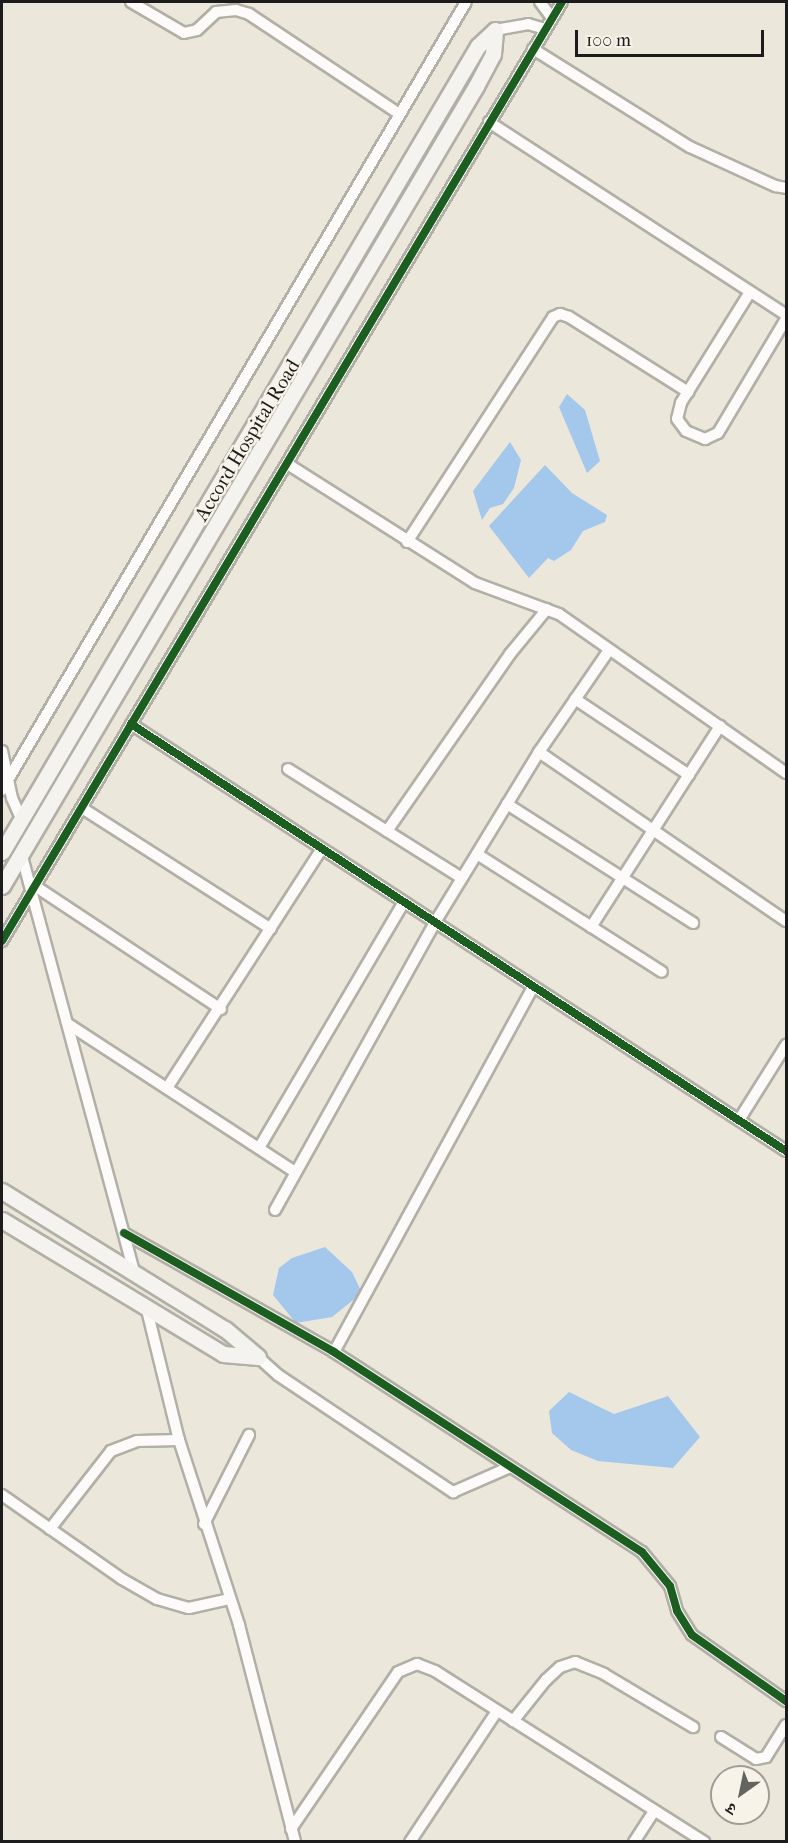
<!DOCTYPE html>
<html>
<head>
<meta charset="utf-8">
<style>
  body { margin:0 }
  #map { position:relative; width:788px; height:1843px; overflow:hidden; background:#ece7db; font-family:"IM FELL French Canon","Noto Serif Devanagari",serif }
  div>[style] { position:absolute }
  .water>* { inset:0; background:#a4c7ec }
  .roads { filter:drop-shadow(2px 0 #b2afa7) drop-shadow(-2px 0 #b2afa7) drop-shadow(0 2px #b2afa7) drop-shadow(0 -2px #b2afa7) }
  .street>* { height:10px; margin:-5px; padding:0 5px; transform-origin:5px; border-radius:5px; background:#fcfbfa }
  .secondary>* { height:15px; margin:-7.5px; padding:0 7.5px; transform-origin:7.5px; border-radius:7.5px; background:#f5f3ef }
  .cycleway>* { height:8px; margin:-4px; padding:0 4px; transform-origin:4px; border-radius:4px; background:#1b5e20 }
  span { translate:-50% -50%; white-space:nowrap; text-align:center; line-height:1.15; -webkit-text-stroke:5px #f7f3e8; paint-order:stroke }
  .street-label { font-size:20px; color:#1c1c1c }
  .frame { position:absolute; inset:0; border:3px solid #1c1c1c; pointer-events:none }
  .north { position:absolute; left:710px; top:1765px; width:60px; height:60px; box-sizing:border-box; background:#f7f3e8; border:2px solid #9f9d96; border-radius:50%; rotate:213deg; font-size:16px; font-weight:700; line-height:24px; text-align:center; color:#1c1c1c }
  .north::after { content:''; display:block; margin:auto; width:21px; height:27px; background:#65635f; clip-path:polygon(50% 0,100% 100%,50% 72%,0 100%) }
  .scale { position:absolute; left:575px; top:30px; width:189px; height:27px; box-sizing:border-box; border:3px solid #1c1c1c; border-top:0; padding-left:8px; font-size:18px; line-height:21px; white-space:nowrap; color:#1c1c1c; -webkit-text-stroke:4px #f7f3e8; paint-order:stroke }
</style>
</head>
<body>
<div id="map">
  <div class="water">
    <div style="clip-path:polygon(567px 394px,585px 410px,600px 461px,587px 473px,559px 407px)"></div>
    <div style="clip-path:polygon(510px 442px,521px 460px,514px 488px,503px 504px,490px 508px,482px 520px,473px 491px)"></div>
    <div style="clip-path:polygon(545px 465px,572px 493px,607px 515px,605px 522px,583px 531px,571px 550px,554px 561px,548px 558px,529px 578px,489px 526px)"></div>
    <div style="clip-path:polygon(325px 1247px,352px 1272px,362px 1293px,332px 1317px,296px 1323px,273px 1295px,279px 1268px,292px 1258px)"></div>
    <div style="clip-path:polygon(569px 1392px,614px 1414px,668px 1396px,700px 1437px,673px 1468px,598px 1461px,571px 1450px,552px 1433px,549px 1411px)"></div>
  </div>
  <div class="roads">
    <div class="street">
      <div style="left:131px;top:2px;width:61px;rotate:30.3deg"></div>
      <div style="left:184px;top:33px;width:13px;rotate:-13deg"></div>
      <div style="left:197px;top:30px;width:26px;rotate:-43deg"></div>
      <div style="left:216px;top:12px;width:20px;rotate:-6deg"></div>
      <div style="left:236px;top:10px;width:14px;rotate:17deg"></div>
      <div style="left:249px;top:14px;width:179px;rotate:33.6deg"></div>
      <div style="left:540px;top:2px;width:20px;rotate:53deg"></div>
      <div style="left:495px;top:30px;width:34px;rotate:-10deg"></div>
      <div style="left:528px;top:24px;width:18px;rotate:16deg"></div>
      <div style="left:533px;top:49px;width:185px;rotate:32deg"></div>
      <div style="left:690px;top:147px;width:94px;rotate:24.6deg"></div>
      <div style="left:775px;top:186px;width:11px;rotate:10deg"></div>
      <div style="left:489px;top:122px;width:354px;rotate:33deg"></div>
      <div style="left:750px;top:292px;width:131px;rotate:121.9deg"></div>
      <div style="left:681px;top:403px;width:16px;rotate:104deg"></div>
      <div style="left:677px;top:419px;width:15px;rotate:53deg"></div>
      <div style="left:686px;top:431px;width:21px;rotate:23deg"></div>
      <div style="left:705px;top:439px;width:14px;rotate:-25deg"></div>
      <div style="left:718px;top:433px;width:133px;rotate:-59.2deg"></div>
      <div style="left:289px;top:465px;width:220px;rotate:32.4deg"></div>
      <div style="left:475px;top:583px;width:90px;rotate:20.3deg"></div>
      <div style="left:559px;top:614px;width:277px;rotate:35deg"></div>
      <div style="left:407px;top:542px;width:268px;rotate:-57deg"></div>
      <div style="left:553px;top:317px;width:8px;rotate:-23deg"></div>
      <div style="left:560px;top:314px;width:9px;rotate:18deg"></div>
      <div style="left:569px;top:317px;width:141px;rotate:32.2deg"></div>
      <div style="left:575px;top:699px;width:137px;rotate:33.7deg"></div>
      <div style="left:131px;top:724px;width:782px;rotate:33.1deg"></div>
      <div style="left:2px;top:751px;width:48px;rotate:78deg"></div>
      <div style="left:12px;top:798px;width:24px;rotate:66deg"></div>
      <div style="left:539px;top:752px;width:299px;rotate:34.4deg"></div>
      <div style="left:288px;top:769px;width:205px;rotate:32.1deg"></div>
      <div style="left:2px;top:790px;width:914px;rotate:-59.51deg"></div>
      <div style="left:507px;top:804px;width:221px;rotate:32.6deg"></div>
      <div style="left:82px;top:808px;width:224px;rotate:32.6deg"></div>
      <div style="left:387px;top:831px;width:216px;rotate:-55.2deg"></div>
      <div style="left:510px;top:654px;width:58px;rotate:-50.6deg"></div>
      <div style="left:21px;top:853px;width:433px;rotate:74.9deg"></div>
      <div style="left:477px;top:854px;width:219px;rotate:32.5deg"></div>
      <div style="left:35px;top:886px;width:223px;rotate:33.5deg"></div>
      <div style="left:591px;top:927px;width:239px;rotate:-57.3deg"></div>
      <div style="left:2px;top:941px;width:1093px;rotate:-59.19deg"></div>
      <div style="left:68px;top:1024px;width:271px;rotate:33.1deg"></div>
      <div style="left:167px;top:1088px;width:283px;rotate:-57.1deg"></div>
      <div style="left:739px;top:1120px;width:89px;rotate:-57.9deg"></div>
      <div style="left:259px;top:1148px;width:283px;rotate:-59.5deg"></div>
      <div style="left:275px;top:1210px;width:327px;rotate:-60.9deg"></div>
      <div style="left:434px;top:924px;width:202px;rotate:-58.6deg"></div>
      <div style="left:539px;top:752px;width:124px;rotate:-55.5deg"></div>
      <div style="left:124px;top:1233px;width:241px;rotate:29.5deg"></div>
      <div style="left:334px;top:1352px;width:367px;rotate:33deg"></div>
      <div style="left:642px;top:1552px;width:44px;rotate:50.5deg"></div>
      <div style="left:670px;top:1586px;width:26px;rotate:74deg"></div>
      <div style="left:677px;top:1611px;width:28px;rotate:58deg"></div>
      <div style="left:692px;top:1635px;width:115px;rotate:35.1deg"></div>
      <div style="left:147px;top:1310px;width:134px;rotate:76.2deg"></div>
      <div style="left:179px;top:1440px;width:194px;rotate:72deg"></div>
      <div style="left:239px;top:1625px;width:224px;rotate:75.5deg"></div>
      <div style="left:334px;top:1352px;width:416px;rotate:-61.4deg"></div>
      <div style="left:258px;top:1357px;width:27px;rotate:42deg"></div>
      <div style="left:278px;top:1375px;width:211px;rotate:33.8deg"></div>
      <div style="left:453px;top:1492px;width:62px;rotate:-23.7deg"></div>
      <div style="left:2px;top:1495px;width:146px;rotate:35deg"></div>
      <div style="left:122px;top:1579px;width:40px;rotate:29.7deg"></div>
      <div style="left:157px;top:1599px;width:33px;rotate:16deg"></div>
      <div style="left:189px;top:1608px;width:42px;rotate:-12.4deg"></div>
      <div style="left:204px;top:1524px;width:100px;rotate:-63.2deg"></div>
      <div style="left:50px;top:1529px;width:99px;rotate:-52deg"></div>
      <div style="left:111px;top:1451px;width:28px;rotate:-21deg"></div>
      <div style="left:137px;top:1441px;width:42px;rotate:-1.4deg"></div>
      <div style="left:513px;top:1721px;width:53px;rotate:-51.2deg"></div>
      <div style="left:546px;top:1680px;width:19px;rotate:-43deg"></div>
      <div style="left:560px;top:1667px;width:16px;rotate:-18deg"></div>
      <div style="left:575px;top:1662px;width:31px;rotate:22deg"></div>
      <div style="left:604px;top:1674px;width:104px;rotate:30.8deg"></div>
      <div style="left:721px;top:1737px;width:41px;rotate:32.2deg"></div>
      <div style="left:756px;top:1759px;width:10px;rotate:-11deg"></div>
      <div style="left:766px;top:1757px;width:38px;rotate:-58deg"></div>
      <div style="left:291px;top:1829px;width:190px;rotate:-55.7deg"></div>
      <div style="left:398px;top:1672px;width:21px;rotate:-23deg"></div>
      <div style="left:417px;top:1664px;width:19px;rotate:21deg"></div>
      <div style="left:435px;top:1671px;width:319px;rotate:32.4deg"></div>
      <div style="left:410px;top:1842px;width:157px;rotate:-56.4deg"></div>
      <div style="left:634px;top:1842px;width:37px;rotate:-57deg"></div>
    </div>
    <div class="secondary">
      <div style="left:2px;top:852px;width:936px;rotate:-59.44deg"></div>
      <div style="left:478px;top:46px;width:23px;rotate:-43deg"></div>
      <div style="left:2px;top:886px;width:930px;rotate:-59.35deg"></div>
      <div style="left:476px;top:86px;width:36px;rotate:-62deg"></div>
      <div style="left:493px;top:54px;width:24px;rotate:-85deg"></div>
      <div style="left:2px;top:1191px;width:262px;rotate:31.8deg"></div>
      <div style="left:225px;top:1329px;width:43px;rotate:40.3deg"></div>
      <div style="left:2px;top:1220px;width:258px;rotate:31.2deg"></div>
      <div style="left:223px;top:1354px;width:35px;rotate:5deg"></div>
    </div>
  </div>
  <div class="cycleway">
    <div style="left:131px;top:724px;width:782px;rotate:33.1deg"></div>
    <div style="left:2px;top:941px;width:1093px;rotate:-59.19deg"></div>
    <div style="left:124px;top:1233px;width:241px;rotate:29.5deg"></div>
    <div style="left:334px;top:1352px;width:367px;rotate:33deg"></div>
    <div style="left:642px;top:1552px;width:44px;rotate:50.5deg"></div>
    <div style="left:670px;top:1586px;width:26px;rotate:74deg"></div>
    <div style="left:677px;top:1611px;width:28px;rotate:58deg"></div>
    <div style="left:692px;top:1635px;width:115px;rotate:35.1deg"></div>
  </div>
  <div class="street-label">
    <span style="left:247px;top:440px;rotate:-59deg">Accord Hospital Road</span>
  </div>
  <div class="frame"></div>
  <div class="north">उ</div>
  <div class="scale">100 m</div>
</div>
</body>
</html>
